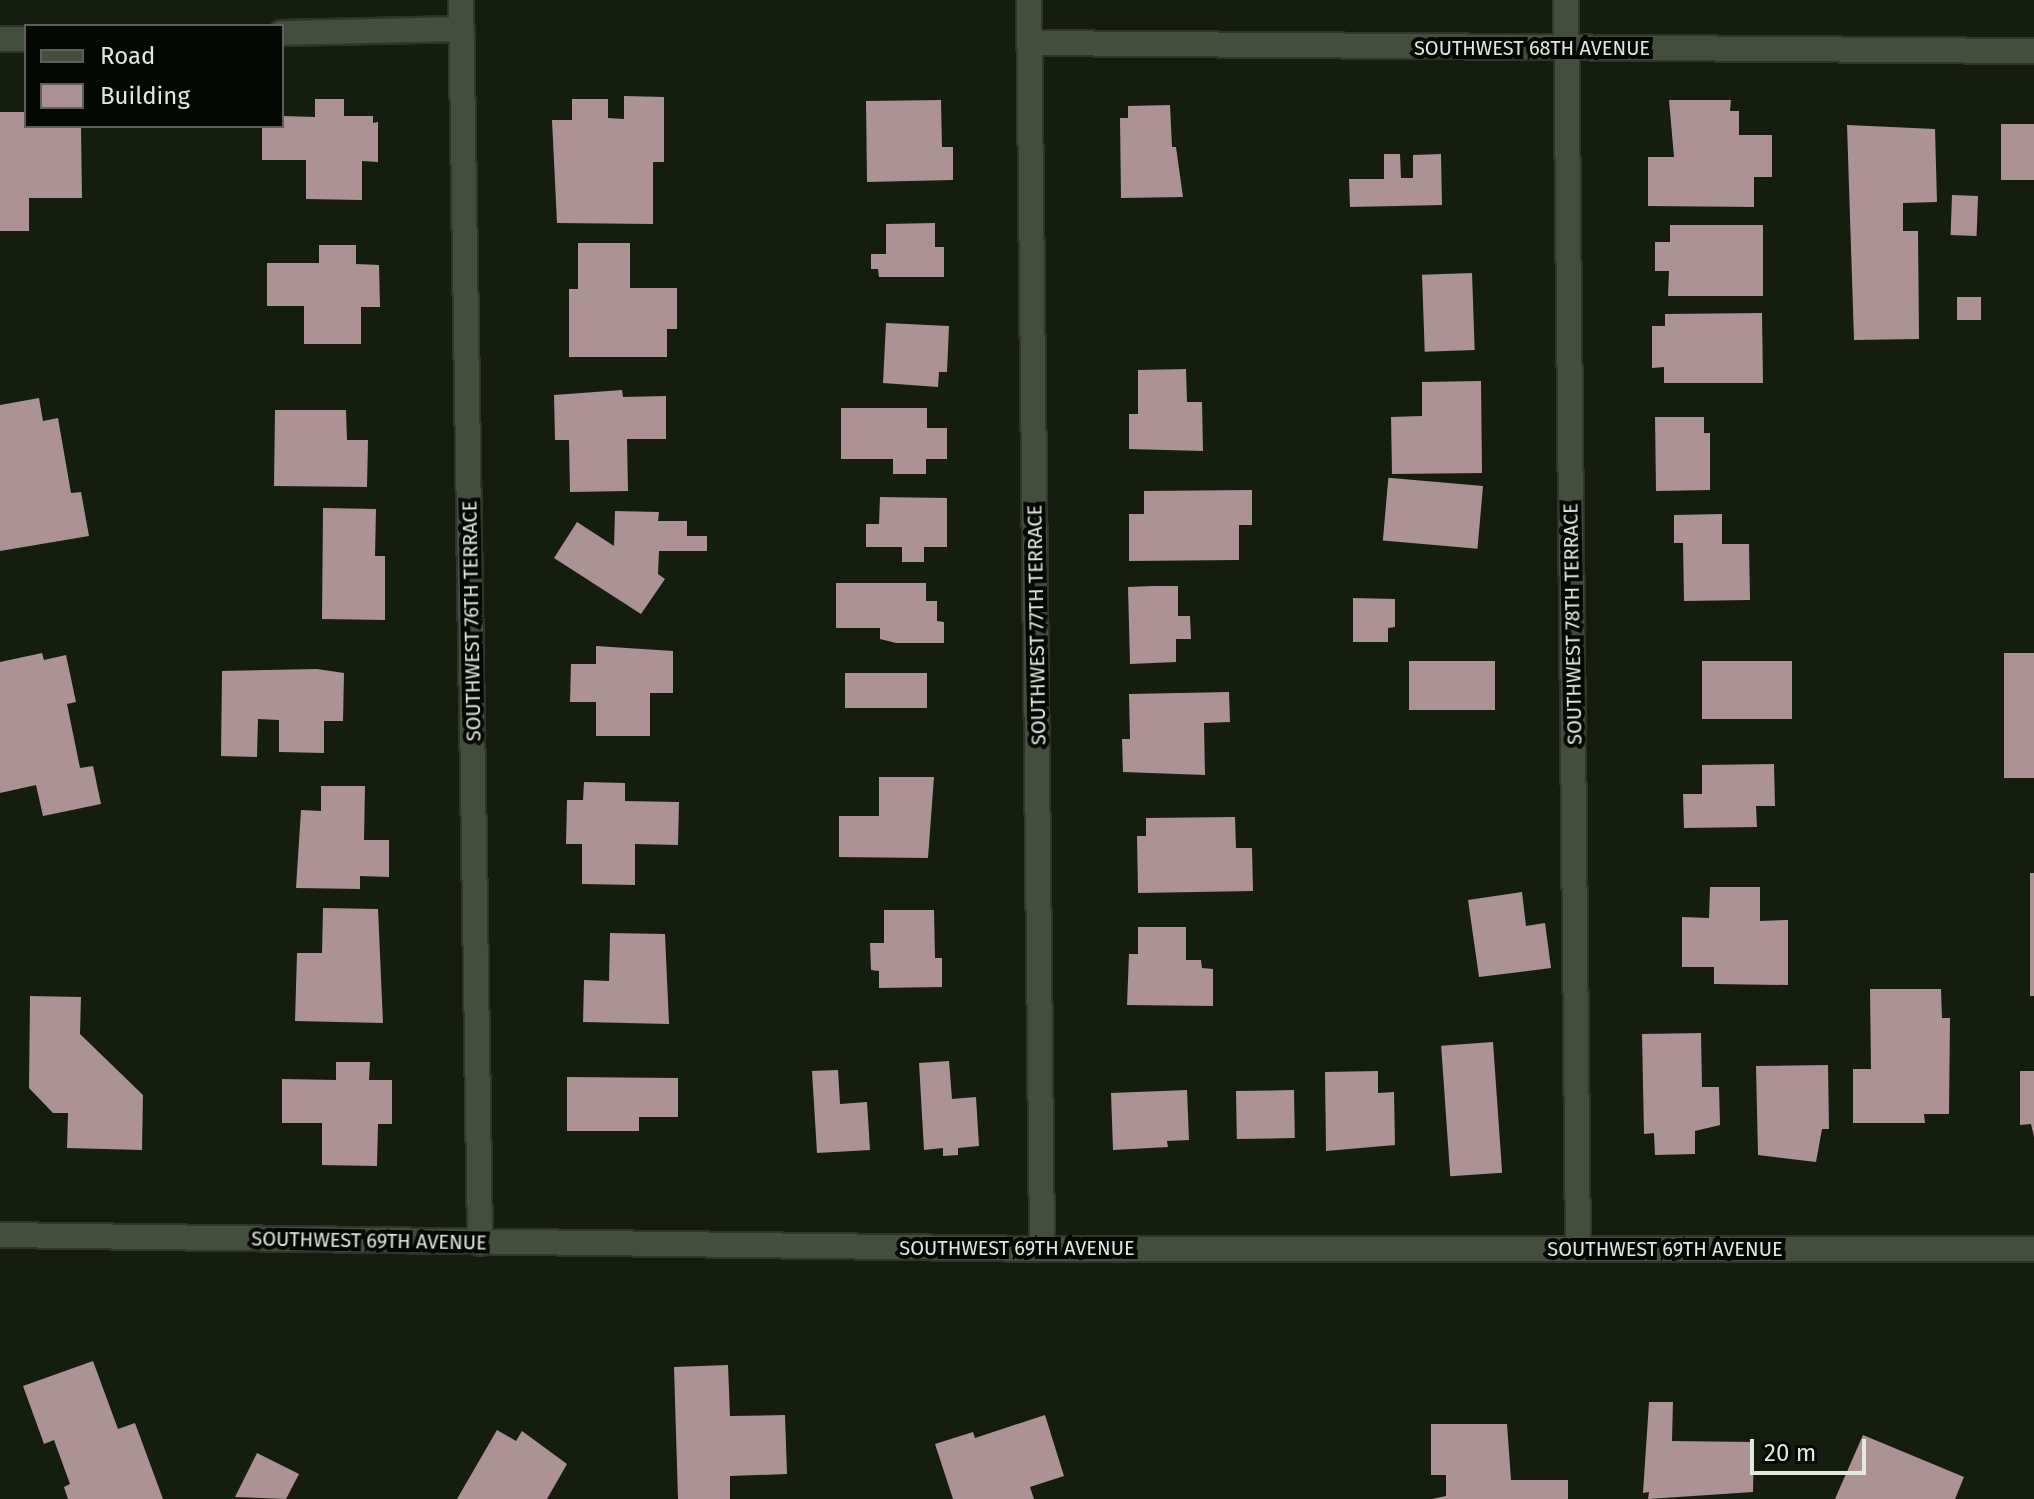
<!DOCTYPE html>
<html>
<head>
<meta charset="utf-8">
<style>
  body { margin:0 }
  #map { position:relative; width:2034px; height:1499px; overflow:hidden; background:#151e0e; font-family:"Fira Sans",sans-serif }
  div>[style] { position:absolute }
  .building>* { inset:0; background:#ac9195; transform-origin:0 0 }
  .roads { filter:drop-shadow(2px 0 #30352c) drop-shadow(-2px 0 #30352c) drop-shadow(0 2px #30352c) drop-shadow(0 -2px #30352c) }
  .minor>* { height:24px; margin:-12px; padding:0 12px; transform-origin:12px; border-radius:12px; background:#434e3c }
  span { translate:-50% -50%; white-space:nowrap; text-align:center; line-height:1.15; -webkit-text-stroke:8px #040703; paint-order:stroke }
  .street-label { font-size:20px; color:#e2e8dd }
  .legend { position:absolute; left:24px; top:24px; width:260px; height:104px; box-sizing:border-box; background:#040703; border:2px solid #5d615a; margin:0; padding:10px 14px; list-style:none; font-size:24px; color:#e2e8dd }
  .legend li { display:flex; align-items:center; gap:16px; height:40px }
  .legend b { width:40px; border:2px solid #5d615a }
  .scale { position:absolute; left:1750px; top:1439px; width:116px; height:36px; box-sizing:border-box; border:4px solid #e2e8dd; border-top:0; padding-left:10px; font-size:24px; line-height:28px; white-space:nowrap; color:#e2e8dd; -webkit-text-stroke:6px #040703; paint-order:stroke }
</style>
</head>
<body>
<div id="map">
  <div class="building">
    <div style="clip-path:polygon(624px 96px,664px 97px,664px 162px,653px 162px,653px 224px,557px 223px,552px 120px,572px 120px,572px 99px,608px 99px,608px 118px,624px 119px)"></div>
    <div style="clip-path:polygon(315px 99px,344px 99px,344px 116px,373px 116px,373px 123px,378px 122px,378px 162px,362px 161px,362px 200px,306px 199px,306px 160px,262px 160px,262px 126px,282px 126px,282px 116px,315px 117px)"></div>
    <div style="clip-path:polygon(941px 100px,942px 147px,953px 147px,953px 180px,867px 182px,866px 101px)"></div>
    <div style="clip-path:polygon(1669px 100px,1731px 100px,1730px 111px,1739px 111px,1739px 135px,1772px 135px,1772px 177px,1754px 177px,1754px 207px,1648px 206px,1648px 157px,1674px 157px)"></div>
    <div style="clip-path:polygon(1170px 105px,1172px 147px,1176px 147px,1183px 197px,1121px 198px,1120px 118px,1128px 118px,1128px 106px)"></div>
    <div style="clip-path:polygon(0 112px,26px 112px,26px 126px,81px 126px,82px 198px,29px 198px,29px 231px,0 231px)"></div>
    <div style="left:2034px;top:124px;width:56px;height:33px;rotate:90deg"></div>
    <div style="clip-path:polygon(1847px 125px,1935px 129px,1937px 202px,1903px 203px,1903px 231px,1918px 231px,1919px 339px,1854px 340px)"></div>
    <div style="clip-path:polygon(1384px 154px,1400px 154px,1401px 178px,1413px 178px,1413px 155px,1441px 154px,1442px 205px,1350px 207px,1349px 179px,1384px 179px)"></div>
    <div style="left:1952px;top:195px;width:26px;height:40px;rotate:2deg"></div>
    <div style="clip-path:polygon(935px 223px,935px 247px,944px 247px,944px 277px,879px 277px,878px 269px,871px 269px,871px 254px,886px 254px,886px 224px)"></div>
    <div style="clip-path:polygon(1670px 225px,1763px 225px,1763px 296px,1668px 296px,1669px 271px,1655px 271px,1655px 242px,1670px 242px)"></div>
    <div style="clip-path:polygon(578px 243px,630px 243px,630px 288px,677px 288px,677px 329px,667px 329px,667px 357px,569px 357px,569px 289px,578px 289px)"></div>
    <div style="clip-path:polygon(319px 245px,356px 245px,356px 264px,379px 265px,380px 307px,361px 307px,361px 344px,304px 344px,304px 306px,267px 306px,267px 263px,319px 263px)"></div>
    <div style="left:1472px;top:273px;width:77px;height:50px;rotate:88deg"></div>
    <div style="left:1957px;top:297px;width:24px;height:23px"></div>
    <div style="clip-path:polygon(1762px 313px,1763px 383px,1664px 383px,1664px 367px,1652px 368px,1652px 326px,1665px 326px,1665px 314px)"></div>
    <div style="clip-path:polygon(886px 323px,949px 326px,947px 372px,939px 372px,938px 387px,883px 383px)"></div>
    <div style="clip-path:polygon(1186px 369px,1187px 402px,1202px 402px,1203px 451px,1129px 449px,1129px 414px,1138px 414px,1138px 370px)"></div>
    <div style="clip-path:polygon(1481px 381px,1482px 473px,1392px 474px,1391px 417px,1422px 416px,1422px 382px)"></div>
    <div style="clip-path:polygon(622px 390px,623px 397px,666px 396px,666px 439px,627px 439px,628px 491px,570px 492px,569px 440px,555px 440px,554px 395px)"></div>
    <div style="clip-path:polygon(39px 398px,43px 421px,58px 418px,71px 493px,81px 492px,89px 536px,0 551px,0 405px)"></div>
    <div style="clip-path:polygon(841px 408px,927px 408px,927px 428px,947px 428px,947px 459px,926px 459px,926px 474px,893px 474px,893px 459px,841px 459px)"></div>
    <div style="clip-path:polygon(275px 410px,346px 410px,347px 440px,368px 440px,367px 487px,274px 486px)"></div>
    <div style="clip-path:polygon(1655px 417px,1704px 417px,1704px 433px,1710px 433px,1710px 490px,1656px 491px)"></div>
    <div style="left:1483px;top:486px;width:63px;height:95px;rotate:95deg"></div>
    <div style="clip-path:polygon(1252px 490px,1252px 525px,1239px 525px,1239px 560px,1129px 561px,1129px 514px,1144px 514px,1144px 491px)"></div>
    <div style="clip-path:polygon(880px 497px,947px 498px,947px 547px,924px 547px,924px 562px,902px 562px,902px 547px,866px 547px,866px 524px,879px 524px)"></div>
    <div style="clip-path:polygon(323px 508px,376px 509px,375px 556px,385px 556px,385px 620px,322px 619px)"></div>
    <div style="clip-path:polygon(615px 511px,659px 512px,658px 521px,687px 521px,687px 536px,707px 536px,707px 551px,659px 551px,658px 574px,665px 579px,641px 614px,554px 558px,577px 522px,614px 546px)"></div>
    <div style="clip-path:polygon(1722px 514px,1722px 544px,1749px 544px,1750px 600px,1684px 601px,1683px 543px,1674px 543px,1674px 515px)"></div>
    <div style="clip-path:polygon(836px 583px,926px 583px,926px 601px,937px 601px,937px 621px,944px 622px,944px 643px,896px 643px,880px 639px,880px 628px,836px 628px)"></div>
    <div style="clip-path:polygon(1153px 586px,1178px 586px,1178px 616px,1190px 616px,1191px 639px,1176px 639px,1176px 662px,1130px 664px,1128px 587px)"></div>
    <div style="clip-path:polygon(1353px 598px,1395px 599px,1395px 627px,1388px 628px,1388px 642px,1353px 642px)"></div>
    <div style="clip-path:polygon(596px 646px,673px 651px,673px 693px,650px 693px,650px 736px,596px 736px,596px 702px,570px 702px,571px 664px,596px 664px)"></div>
    <div style="clip-path:polygon(42px 653px,44px 660px,66px 655px,76px 702px,67px 704px,80px 768px,93px 766px,101px 804px,43px 816px,36px 785px,0 793px,0 662px)"></div>
    <div style="left:2004px;top:653px;width:30px;height:125px"></div>
    <div style="left:1409px;top:661px;width:86px;height:49px"></div>
    <div style="left:1702px;top:661px;width:90px;height:58px"></div>
    <div style="clip-path:polygon(317px 669px,344px 673px,343px 721px,324px 721px,324px 753px,279px 752px,279px 720px,258px 719px,257px 757px,221px 756px,222px 671px)"></div>
    <div style="left:927px;top:673px;width:35px;height:82px;rotate:90deg"></div>
    <div style="clip-path:polygon(1229px 692px,1230px 722px,1204px 723px,1205px 775px,1123px 772px,1122px 739px,1130px 739px,1129px 694px)"></div>
    <div style="clip-path:polygon(1774px 764px,1775px 806px,1756px 806px,1757px 827px,1684px 828px,1683px 794px,1702px 794px,1702px 765px)"></div>
    <div style="clip-path:polygon(879px 777px,934px 777px,928px 858px,839px 857px,839px 816px,879px 816px)"></div>
    <div style="clip-path:polygon(584px 782px,625px 783px,625px 801px,679px 802px,678px 845px,635px 844px,635px 885px,582px 884px,582px 844px,566px 844px,567px 800px,583px 800px)"></div>
    <div style="clip-path:polygon(321px 786px,365px 786px,364px 840px,389px 840px,389px 877px,360px 876px,360px 889px,296px 888px,301px 810px,321px 811px)"></div>
    <div style="clip-path:polygon(1235px 817px,1236px 848px,1252px 848px,1253px 891px,1138px 893px,1137px 836px,1146px 836px,1146px 818px)"></div>
    <div style="left:2030px;top:873px;width:4px;height:123px"></div>
    <div style="clip-path:polygon(1710px 887px,1760px 887px,1760px 921px,1788px 920px,1788px 985px,1714px 984px,1714px 967px,1682px 967px,1682px 917px,1709px 918px)"></div>
    <div style="clip-path:polygon(1522px 892px,1526px 926px,1545px 923px,1551px 968px,1479px 977px,1468px 900px)"></div>
    <div style="clip-path:polygon(323px 908px,378px 909px,383px 1023px,295px 1021px,297px 953px,322px 953px)"></div>
    <div style="clip-path:polygon(884px 910px,934px 910px,935px 958px,942px 958px,942px 987px,879px 988px,879px 971px,871px 970px,870px 943px,884px 943px)"></div>
    <div style="clip-path:polygon(1138px 927px,1186px 927px,1186px 960px,1201px 960px,1202px 968px,1213px 969px,1213px 1006px,1127px 1005px,1129px 954px,1138px 954px)"></div>
    <div style="clip-path:polygon(610px 933px,665px 934px,669px 1024px,583px 1022px,584px 980px,609px 981px)"></div>
    <div style="clip-path:polygon(1870px 989px,1941px 989px,1942px 1018px,1950px 1018px,1949px 1114px,1924px 1114px,1925px 1123px,1853px 1123px,1853px 1069px,1871px 1069px)"></div>
    <div style="clip-path:polygon(30px 996px,81px 997px,80px 1034px,143px 1095px,142px 1150px,67px 1148px,68px 1113px,53px 1113px,29px 1088px)"></div>
    <div style="clip-path:polygon(1701px 1033px,1702px 1087px,1719px 1087px,1720px 1125px,1695px 1131px,1695px 1154px,1655px 1155px,1654px 1133px,1644px 1134px,1642px 1034px)"></div>
    <div style="left:1493px;top:1042px;width:131px;height:52px;rotate:86deg"></div>
    <div style="clip-path:polygon(949px 1061px,952px 1099px,976px 1097px,979px 1146px,958px 1148px,958px 1155px,943px 1156px,943px 1148px,924px 1150px,919px 1063px)"></div>
    <div style="clip-path:polygon(336px 1062px,370px 1062px,369px 1080px,392px 1080px,392px 1124px,378px 1124px,377px 1166px,322px 1165px,322px 1123px,282px 1123px,282px 1079px,336px 1080px)"></div>
    <div style="clip-path:polygon(1828px 1065px,1829px 1129px,1822px 1129px,1816px 1162px,1758px 1155px,1756px 1066px)"></div>
    <div style="clip-path:polygon(838px 1070px,840px 1104px,867px 1102px,870px 1150px,817px 1153px,812px 1071px)"></div>
    <div style="clip-path:polygon(1378px 1071px,1378px 1093px,1394px 1092px,1395px 1145px,1326px 1151px,1325px 1072px)"></div>
    <div style="clip-path:polygon(2020px 1071px,2034px 1071px,2034px 1137px,2031px 1124px,2020px 1125px)"></div>
    <div style="clip-path:polygon(567px 1077px,678px 1078px,678px 1117px,639px 1117px,639px 1131px,567px 1131px)"></div>
    <div style="clip-path:polygon(1187px 1090px,1189px 1140px,1167px 1141px,1168px 1147px,1113px 1150px,1111px 1093px)"></div>
    <div style="left:1294px;top:1090px;width:48px;height:58px;rotate:89deg"></div>
    <div style="clip-path:polygon(93px 1361px,118px 1429px,135px 1423px,163px 1499px,68px 1499px,64px 1487px,70px 1484px,54px 1440px,44px 1444px,23px 1386px)"></div>
    <div style="clip-path:polygon(728px 1365px,730px 1416px,785px 1415px,787px 1474px,730px 1476px,730px 1499px,678px 1499px,674px 1367px)"></div>
    <div style="clip-path:polygon(1649px 1402px,1673px 1402px,1672px 1441px,1754px 1442px,1753px 1492px,1648px 1499px,1649px 1492px,1643px 1493px)"></div>
    <div style="clip-path:polygon(1045px 1415px,1064px 1476px,1030px 1487px,1034px 1499px,953px 1499px,935px 1444px,973px 1432px,975px 1438px)"></div>
    <div style="clip-path:polygon(1431px 1424px,1507px 1424px,1511px 1480px,1568px 1480px,1568px 1499px,1432px 1499px,1446px 1496px,1446px 1475px,1431px 1475px)"></div>
    <div style="clip-path:polygon(497px 1430px,516px 1441px,522px 1431px,567px 1464px,547px 1499px,457px 1499px)"></div>
    <div style="clip-path:polygon(1863px 1435px,1964px 1477px,1955px 1499px,1835px 1499px)"></div>
    <div style="clip-path:polygon(257px 1453px,299px 1474px,286px 1499px,235px 1497px)"></div>
  </div>
  <div class="roads">
    <div class="minor">
      <div style="left:461px;top:0;width:1243px;rotate:89.12deg"></div>
      <div style="left:1029px;top:0;width:1249px;rotate:89.4deg"></div>
      <div style="left:1566px;top:0;width:1248px;rotate:89.45deg"></div>
      <div style="left:282px;top:33px;width:180px;rotate:-1.3deg"></div>
      <div style="left:0;top:39px;width:26px"></div>
      <div style="left:1030px;top:43px;width:1004px;rotate:0.46deg"></div>
      <div style="left:0;top:1235px;width:1042px;rotate:0.77deg"></div>
      <div style="left:1042px;top:1249px;width:992px"></div>
    </div>
  </div>
  <div class="street-label">
    <span style="left:1532px;top:48px">SOUTHWEST 68TH AVENUE</span>
    <span style="left:472px;top:621px;rotate:-91deg">SOUTHWEST 76TH TERRACE</span>
    <span style="left:1573px;top:624px;rotate:-91deg">SOUTHWEST 78TH TERRACE</span>
    <span style="left:1037px;top:625px;rotate:-91deg">SOUTHWEST 77TH TERRACE</span>
    <span style="left:369px;top:1241px;rotate:1deg">SOUTHWEST 69TH AVENUE</span>
    <span style="left:1017px;top:1248px">SOUTHWEST 69TH AVENUE</span>
    <span style="left:1665px;top:1249px">SOUTHWEST 69TH AVENUE</span>
  </div>
  <ul class="legend">
  <li><b style="height:10px;background:#434e3c"></b>Road</li>
  <li><b style="height:22px;background:#ac9195"></b>Building</li>
  </ul>
  <div class="scale">20 m</div>
</div>
</body>
</html>
